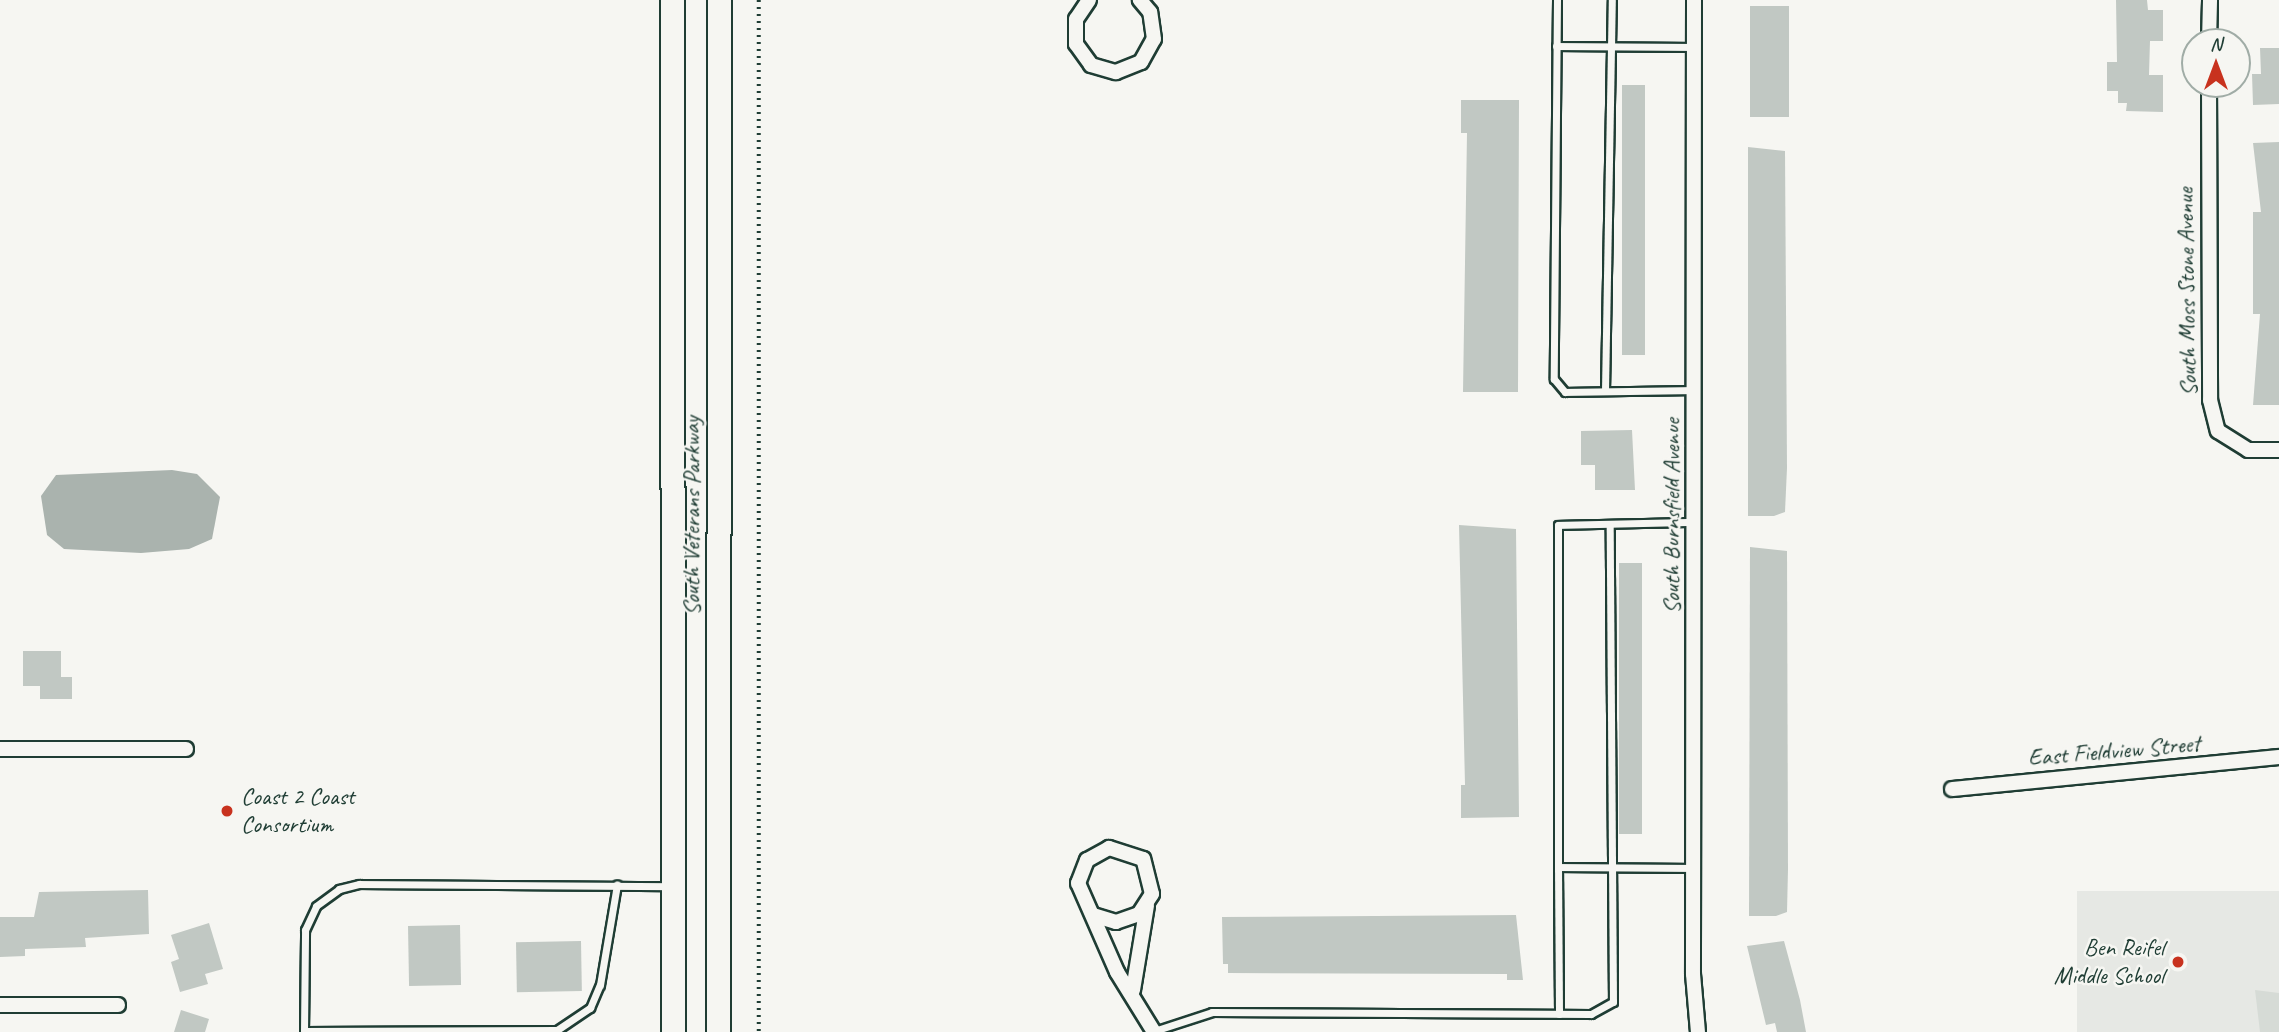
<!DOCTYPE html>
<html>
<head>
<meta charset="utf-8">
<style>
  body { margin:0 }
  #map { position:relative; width:2279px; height:1032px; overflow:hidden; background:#f6f6f2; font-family:Caveat,sans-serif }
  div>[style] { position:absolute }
  .built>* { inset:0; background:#e6e8e4; transform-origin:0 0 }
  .green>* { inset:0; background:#d6dbd6 }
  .water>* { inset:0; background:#aab3ae }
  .building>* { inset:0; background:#c1c8c3; transform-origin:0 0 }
  .path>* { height:3.5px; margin-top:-1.75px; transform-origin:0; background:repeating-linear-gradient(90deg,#1f3d34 0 2px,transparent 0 7px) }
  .roads { filter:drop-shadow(2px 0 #1f3d34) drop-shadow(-2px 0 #1f3d34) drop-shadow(0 2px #1f3d34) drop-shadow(0 -2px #1f3d34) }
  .service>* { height:7px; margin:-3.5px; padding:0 3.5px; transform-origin:3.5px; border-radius:3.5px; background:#f6f6f2 }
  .minor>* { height:14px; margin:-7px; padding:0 7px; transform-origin:7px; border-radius:7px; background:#f6f6f2 }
  .trunk>* { height:23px; margin:-11.5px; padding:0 11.5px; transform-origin:11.5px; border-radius:11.5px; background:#f6f6f2 }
  .dots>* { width:19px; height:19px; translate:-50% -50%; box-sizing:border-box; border:4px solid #f6f6f2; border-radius:50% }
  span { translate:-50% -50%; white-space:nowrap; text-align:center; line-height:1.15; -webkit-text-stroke:5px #f6f6f2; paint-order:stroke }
  .street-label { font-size:24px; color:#1f3d34 }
  .poi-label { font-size:24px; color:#1f3d34 }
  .left { translate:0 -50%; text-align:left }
  .right { translate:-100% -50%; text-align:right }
  .north { position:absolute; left:2181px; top:28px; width:70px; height:70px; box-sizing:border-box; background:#f6f6f2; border:2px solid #a0aca6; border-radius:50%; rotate:0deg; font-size:19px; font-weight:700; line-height:28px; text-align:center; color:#1f3d34 }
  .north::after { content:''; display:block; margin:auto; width:24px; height:32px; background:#c8321e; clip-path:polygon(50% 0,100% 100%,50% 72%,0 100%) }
</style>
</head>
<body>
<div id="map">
  <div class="built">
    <div style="left:2279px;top:891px;width:141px;height:202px;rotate:90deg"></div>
  </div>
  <div class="green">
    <div style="clip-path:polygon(2255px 990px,2279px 993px,2279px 1032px,2260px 1032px)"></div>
  </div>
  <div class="water">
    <div style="clip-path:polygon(172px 470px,197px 474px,220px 497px,212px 539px,189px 549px,141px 553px,64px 549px,47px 535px,41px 496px,56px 475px)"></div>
  </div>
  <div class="building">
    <div style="clip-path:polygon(2116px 0,2147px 0,2148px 10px,2163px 10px,2163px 41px,2150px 41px,2149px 75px,2163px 75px,2163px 112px,2126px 111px,2127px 103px,2118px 103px,2118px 91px,2107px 91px,2107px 62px,2117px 62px)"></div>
    <div style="left:1750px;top:6px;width:39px;height:111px"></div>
    <div style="clip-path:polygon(2260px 48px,2279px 48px,2279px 104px,2253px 105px,2252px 74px,2261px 74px)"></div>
    <div style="left:1622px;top:85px;width:23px;height:270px"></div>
    <div style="clip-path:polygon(1461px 100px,1519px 100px,1518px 392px,1463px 392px,1467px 133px,1461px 133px)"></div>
    <div style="clip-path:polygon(2279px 142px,2279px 405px,2253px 405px,2260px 314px,2253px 314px,2253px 212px,2261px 212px,2253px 143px)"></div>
    <div style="clip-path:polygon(1748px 147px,1785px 151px,1787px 468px,1785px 512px,1774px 516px,1748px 516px)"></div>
    <div style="clip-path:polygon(1632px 430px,1635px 490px,1595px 490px,1595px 465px,1581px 465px,1581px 431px)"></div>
    <div style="clip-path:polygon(1459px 525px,1516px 529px,1519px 817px,1461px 818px,1461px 785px,1465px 785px)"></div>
    <div style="clip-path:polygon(1750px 547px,1787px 551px,1788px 869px,1787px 912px,1776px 916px,1749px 916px)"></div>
    <div style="left:1619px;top:563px;width:23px;height:271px"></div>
    <div style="clip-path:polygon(23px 651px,61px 651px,61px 677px,72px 677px,72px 699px,40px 699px,40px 686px,23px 686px)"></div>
    <div style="clip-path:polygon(148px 890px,149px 934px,85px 938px,86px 947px,25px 949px,25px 956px,0 957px,0 917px,34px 917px,39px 892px)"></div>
    <div style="clip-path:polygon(1516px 915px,1523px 980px,1507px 980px,1507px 974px,1228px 973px,1228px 964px,1223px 964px,1222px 917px)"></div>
    <div style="clip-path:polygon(209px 923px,223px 969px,205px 974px,208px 984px,180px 992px,171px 962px,179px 959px,171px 935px)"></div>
    <div style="left:460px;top:925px;width:60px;height:52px;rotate:89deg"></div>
    <div style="left:581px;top:941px;width:50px;height:65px;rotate:89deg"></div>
    <div style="clip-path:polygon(1784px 941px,1800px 1000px,1806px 1032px,1777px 1032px,1775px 1023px,1766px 1025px,1747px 946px)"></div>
    <div style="clip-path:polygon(181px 1010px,209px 1019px,205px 1032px,174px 1032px)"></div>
  </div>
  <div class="path">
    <div style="left:759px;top:0;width:1032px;rotate:90deg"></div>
  </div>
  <div class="roads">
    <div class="service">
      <div style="left:1557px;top:0;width:379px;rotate:90.5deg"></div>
      <div style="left:1554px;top:379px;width:17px;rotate:50deg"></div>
      <div style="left:1565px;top:392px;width:129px;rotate:-0.9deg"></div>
      <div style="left:1556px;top:46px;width:137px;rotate:0.4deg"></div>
      <div style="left:1605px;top:391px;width:391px;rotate:-89deg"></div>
      <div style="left:1558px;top:867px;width:147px;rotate:89.6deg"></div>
      <div style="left:1694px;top:868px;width:136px;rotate:-179.6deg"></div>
      <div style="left:1558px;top:867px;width:342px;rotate:-90deg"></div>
      <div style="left:1558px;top:525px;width:137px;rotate:-1.3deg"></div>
      <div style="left:304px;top:1031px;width:253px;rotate:-0.2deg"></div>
      <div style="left:557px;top:1030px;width:40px;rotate:-34deg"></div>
      <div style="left:590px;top:1008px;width:25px;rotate:-67deg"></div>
      <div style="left:600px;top:985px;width:102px;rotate:-80.4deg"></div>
      <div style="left:1154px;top:1031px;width:61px;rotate:-18.1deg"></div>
      <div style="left:1212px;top:1012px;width:379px;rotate:0.3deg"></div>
      <div style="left:1591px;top:1014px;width:25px;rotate:-29deg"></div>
      <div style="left:1613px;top:1002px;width:478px;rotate:-90.4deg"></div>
      <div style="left:304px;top:1032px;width:102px;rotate:-89.4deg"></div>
      <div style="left:305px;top:930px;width:26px;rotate:-65deg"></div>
      <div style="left:316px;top:906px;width:29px;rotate:-36deg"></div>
      <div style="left:339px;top:889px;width:21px;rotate:-14deg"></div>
      <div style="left:359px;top:884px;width:311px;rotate:0.4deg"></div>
    </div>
    <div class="minor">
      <div style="left:1089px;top:0;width:23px;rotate:124deg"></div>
      <div style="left:1076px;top:19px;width:25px;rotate:90deg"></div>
      <div style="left:1076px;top:44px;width:26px;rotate:54deg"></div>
      <div style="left:1091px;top:65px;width:26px;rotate:16deg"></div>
      <div style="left:1116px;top:72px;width:27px;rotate:-22deg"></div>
      <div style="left:1141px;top:62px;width:26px;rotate:-61deg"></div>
      <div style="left:1154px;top:39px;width:27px;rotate:-98deg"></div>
      <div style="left:1150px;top:12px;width:16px;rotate:-130deg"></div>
      <div style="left:1694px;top:0;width:974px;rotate:90.06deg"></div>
      <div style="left:1693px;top:974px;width:58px;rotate:85.1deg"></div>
      <div style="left:2209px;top:42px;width:42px;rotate:-88.6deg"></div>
      <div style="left:2209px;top:84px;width:316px;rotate:89.8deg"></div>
      <div style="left:2210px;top:400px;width:32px;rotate:76deg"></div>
      <div style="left:2218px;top:431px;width:36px;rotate:32deg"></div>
      <div style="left:2248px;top:450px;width:31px"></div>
      <div style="left:0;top:749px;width:186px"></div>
      <div style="left:1952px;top:789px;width:329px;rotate:-5.6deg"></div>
      <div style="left:1093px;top:915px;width:24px;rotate:17deg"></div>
      <div style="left:1116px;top:922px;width:24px;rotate:-19deg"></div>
      <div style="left:1139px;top:914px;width:24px;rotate:-57deg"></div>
      <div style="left:1152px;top:894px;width:36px;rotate:-104deg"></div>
      <div style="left:1143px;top:859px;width:36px;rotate:-162deg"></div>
      <div style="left:1109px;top:848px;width:25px;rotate:151deg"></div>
      <div style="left:1087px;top:860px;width:25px;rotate:111deg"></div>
      <div style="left:1078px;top:883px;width:97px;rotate:66.3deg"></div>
      <div style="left:1117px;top:972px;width:70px;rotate:58.3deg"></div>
      <div style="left:1133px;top:990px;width:86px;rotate:-80.6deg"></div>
      <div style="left:0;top:1005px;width:118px"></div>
    </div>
    <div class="trunk">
      <div style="left:672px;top:0;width:1032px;rotate:89.94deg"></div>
      <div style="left:718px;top:1032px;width:1032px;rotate:-89.94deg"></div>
    </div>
  </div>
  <div class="dots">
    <div style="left:227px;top:811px;background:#c8321e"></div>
    <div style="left:2178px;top:962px;background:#c8321e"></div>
  </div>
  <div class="street-label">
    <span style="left:2187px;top:292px;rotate:-91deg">South Moss Stone Avenue</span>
    <span style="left:692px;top:516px;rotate:-90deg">South Veterans Parkway</span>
    <span style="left:1672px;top:516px;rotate:-90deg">South Burnsfield Avenue</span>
    <span style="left:2114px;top:751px;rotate:-5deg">East Fieldview Street</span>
  </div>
  <div class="poi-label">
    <span class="left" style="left:241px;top:811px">Coast 2 Coast<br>Consortium</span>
    <span class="right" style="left:2164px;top:962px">Ben Reifel<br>Middle School</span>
  </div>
  <div class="north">N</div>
</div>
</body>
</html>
